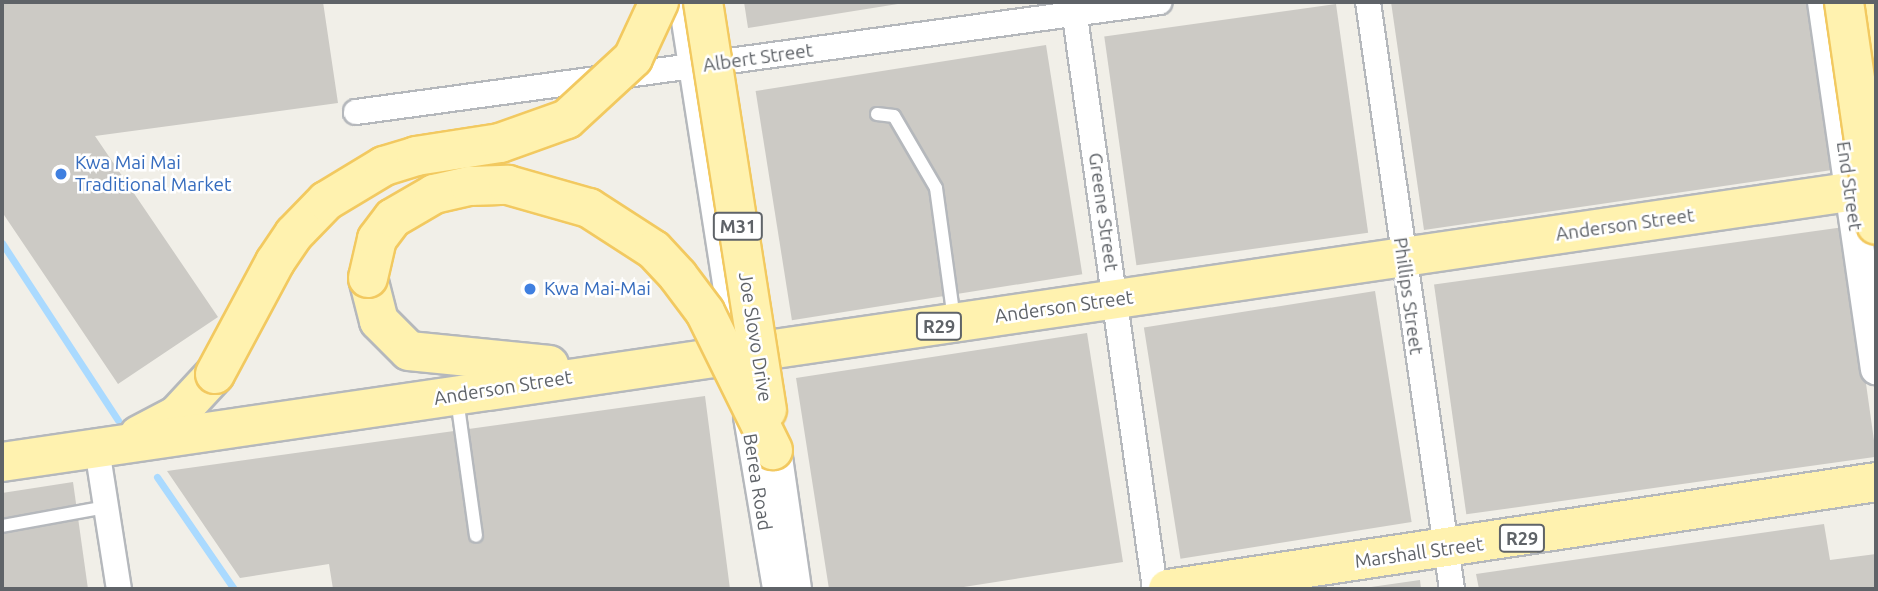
<!DOCTYPE html>
<html>
<head>
<meta charset="utf-8">
<style>
  body { margin:0 }
  #map { position:relative; width:1878px; height:591px; overflow:hidden; background:#f1efe8; font-family:Ubuntu,sans-serif }
  div>[style] { position:absolute }
  .stream>* { height:7px; margin:-3.5px; padding:0 3.5px; transform-origin:3.5px; border-radius:3.5px; background:#aadaff }
  .building>* { inset:0; background:#cccac5; transform-origin:0 0 }
  .roads { filter:drop-shadow(2px 0 #b5b8bc) drop-shadow(-2px 0 #b5b8bc) drop-shadow(0 2px #b5b8bc) drop-shadow(0 -2px #b5b8bc) }
  .service>* { height:12px; margin:-6px; padding:0 6px; transform-origin:6px; border-radius:6px; background:#fff }
  .minor>* { height:24px; margin:-12px; padding:0 12px; transform-origin:12px; border-radius:12px; background:#fff }
  .tertiary>* { height:30px; margin:-15px; padding:0 15px; transform-origin:15px; border-radius:15px; background:#fff }
  .secondary>* { height:35px; margin:-17.5px; padding:0 17.5px; transform-origin:17.5px; border-radius:17.5px; background:#fff }
  .primary>* { height:38px; margin:-19px; padding:0 19px; transform-origin:19px; border-radius:19px; background:#fff2af }
  .bridges { filter:drop-shadow(2px 0 #f2c960) drop-shadow(-2px 0 #f2c960) drop-shadow(0 2px #f2c960) drop-shadow(0 -2px #f2c960) }
  .primary-bridge>* { height:38px; margin:-19px; padding:0 19px; transform-origin:19px; border-radius:19px; background:#fff2af }
  .dots>* { width:19px; height:19px; translate:-50% -50%; box-sizing:border-box; border:4px solid #fff; border-radius:50% }
  span { translate:-50% -50%; white-space:nowrap; text-align:center; line-height:1.15; -webkit-text-stroke:5px #fff; paint-order:stroke }
  .shield-label span { padding:2px 5px; background:#fff; border:2px solid; border-radius:5px; -webkit-text-stroke-width:0 }
  .shield-label { font-size:18px; color:#5f6368; font-weight:700 }
  .street-label { font-size:19px; color:#5f6368 }
  .shop-label { font-size:19px; color:#366cbe }
  .left { translate:0 -50%; text-align:left }
  .frame { position:absolute; inset:0; border:4px solid #5f6368; pointer-events:none }
</style>
</head>
<body>
<div id="map">
  <div class="stream">
    <div style="left:2px;top:243px;width:212px;rotate:56.8deg"></div>
    <div style="left:157px;top:477px;width:136px;rotate:55.5deg"></div>
  </div>
  <div class="building">
    <div style="clip-path:polygon(2px 2px,323px 2px,338px 103px,95px 136px,218px 317px,118px 384px,2px 212px)"></div>
    <div style="clip-path:polygon(744px 2px,904px 2px,904px 3px,748px 28px)"></div>
    <div style="clip-path:polygon(1391px 2px,1807px 2px,1832px 170px,1424px 230px)"></div>
    <div style="left:1336px;top:4px;width:231px;height:234px;rotate:82deg"></div>
    <div style="left:1046px;top:45px;width:232px;height:294px;rotate:81deg"></div>
    <div style="left:1844px;top:227px;width:232px;height:414px;rotate:82deg"></div>
    <div style="left:1375px;top:291px;width:234px;height:234px;rotate:81deg"></div>
    <div style="clip-path:polygon(1087px 333px,1123px 562px,951px 589px,829px 589px,796px 378px)"></div>
    <div style="clip-path:polygon(705px 396px,730px 589px,333px 589px,329px 564px,240px 578px,167px 471px)"></div>
    <div style="clip-path:polygon(73px 482px,88px 589px,2px 589px,2px 493px)"></div>
    <div style="clip-path:polygon(1824px 524px,1830px 560px,1876px 554px,1876px 589px,1479px 589px,1476px 574px)"></div>
    <div style="clip-path:polygon(1420px 580px,1421px 589px,1364px 589px,1364px 588px)"></div>
  </div>
  <div class="roads">
    <div class="service">
      <div style="left:877px;top:114px;width:17px;rotate:7deg"></div>
      <div style="left:894px;top:116px;width:83px;rotate:59.7deg"></div>
      <div style="left:936px;top:188px;width:133px;rotate:82.2deg"></div>
      <div style="left:457px;top:399px;width:138px;rotate:82.1deg"></div>
      <div style="left:2px;top:526px;width:106px;rotate:-10.4deg"></div>
    </div>
    <div class="minor">
      <div style="left:681px;top:2px;width:356px;rotate:81.1deg"></div>
      <div style="left:1073px;top:2px;width:593px;rotate:82.05deg"></div>
      <div style="left:1368px;top:2px;width:593px;rotate:81.86deg"></div>
      <div style="left:356px;top:112px;width:811px;rotate:-7.79deg"></div>
      <div style="left:746px;top:417px;width:174px;rotate:80.4deg"></div>
      <div style="left:97px;top:449px;width:142px;rotate:81.1deg"></div>
    </div>
    <div class="tertiary">
      <div style="left:1823px;top:2px;width:371px;rotate:81.8deg"></div>
    </div>
    <div class="secondary">
      <div style="left:773px;top:450px;width:140px;rotate:81.8deg"></div>
    </div>
    <div class="primary">
      <div style="left:1862px;top:2px;width:43px;rotate:71.1deg"></div>
      <div style="left:368px;top:278px;width:44px;rotate:75.7deg"></div>
      <div style="left:379px;top:321px;width:42px;rotate:45deg"></div>
      <div style="left:409px;top:351px;width:141px;rotate:5.7deg"></div>
      <div style="left:139px;top:435px;width:43px;rotate:-27.8deg"></div>
      <div style="left:177px;top:415px;width:56px;rotate:-47.2deg"></div>
      <div style="left:2px;top:462px;width:1894px;rotate:-8.32deg"></div>
      <div style="left:1168px;top:589px;width:716px;rotate:-8.59deg"></div>
    </div>
  </div>
  <div class="bridges">
    <div class="primary-bridge">
      <div style="left:703px;top:2px;width:413px;rotate:81.1deg"></div>
      <div style="left:1844px;top:2px;width:225px;rotate:81.8deg"></div>
      <div style="left:368px;top:278px;width:40px;rotate:-77deg"></div>
      <div style="left:377px;top:239px;width:26px;rotate:-53deg"></div>
      <div style="left:393px;top:218px;width:48px;rotate:-30.3deg"></div>
      <div style="left:434px;top:194px;width:37px;rotate:-13deg"></div>
      <div style="left:470px;top:186px;width:38px;rotate:-2deg"></div>
      <div style="left:508px;top:185px;width:84px;rotate:15.9deg"></div>
      <div style="left:589px;top:208px;width:77px;rotate:32.9deg"></div>
      <div style="left:654px;top:250px;width:35px;rotate:47deg"></div>
      <div style="left:678px;top:276px;width:45px;rotate:53.1deg"></div>
      <div style="left:705px;top:312px;width:154px;rotate:63.8deg"></div>
      <div style="left:215px;top:374px;width:127px;rotate:-61.8deg"></div>
      <div style="left:275px;top:262px;width:34px;rotate:-56deg"></div>
      <div style="left:294px;top:234px;width:46px;rotate:-45.9deg"></div>
      <div style="left:326px;top:201px;width:68px;rotate:-31.1deg"></div>
      <div style="left:384px;top:166px;width:34px;rotate:-17deg"></div>
      <div style="left:416px;top:156px;width:85px;rotate:-8.8deg"></div>
      <div style="left:500px;top:143px;width:71px;rotate:-19.7deg"></div>
      <div style="left:567px;top:119px;width:90px;rotate:-42.7deg"></div>
      <div style="left:633px;top:58px;width:62px;rotate:-65.1deg"></div>
    </div>
  </div>
  <div class="dots">
    <div style="left:61px;top:174px;background:#3f7fe0"></div>
    <div style="left:530px;top:289px;background:#3f7fe0"></div>
  </div>
  <div class="shield-label">
    <span style="left:738px;top:226px">M31</span>
    <span style="left:939px;top:326px">R29</span>
    <span style="left:1522px;top:538px">R29</span>
  </div>
  <div class="street-label">
    <span style="left:758px;top:58px;rotate:-8deg">Albert Street</span>
    <span style="left:1849px;top:186px;rotate:82deg">End Street</span>
    <span style="left:1103px;top:212px;rotate:82deg">Greene Street</span>
    <span style="left:1625px;top:225px;rotate:-8deg">Anderson Street</span>
    <span style="left:1408px;top:296px;rotate:82deg">Phillips Street</span>
    <span style="left:1064px;top:307px;rotate:-8deg">Anderson Street</span>
    <span style="left:755px;top:337px;rotate:81deg">Joe Slovo Drive</span>
    <span style="left:503px;top:388px;rotate:-9deg">Anderson Street</span>
    <span style="left:757px;top:482px;rotate:81deg">Berea Road</span>
    <span style="left:1419px;top:553px;rotate:-8deg">Marshall Street</span>
  </div>
  <div class="shop-label">
    <span class="left" style="left:75px;top:174px">Kwa Mai Mai<br>Traditional Market</span>
    <span class="left" style="left:544px;top:289px">Kwa Mai-Mai</span>
  </div>
  <div class="frame"></div>
</div>
</body>
</html>
